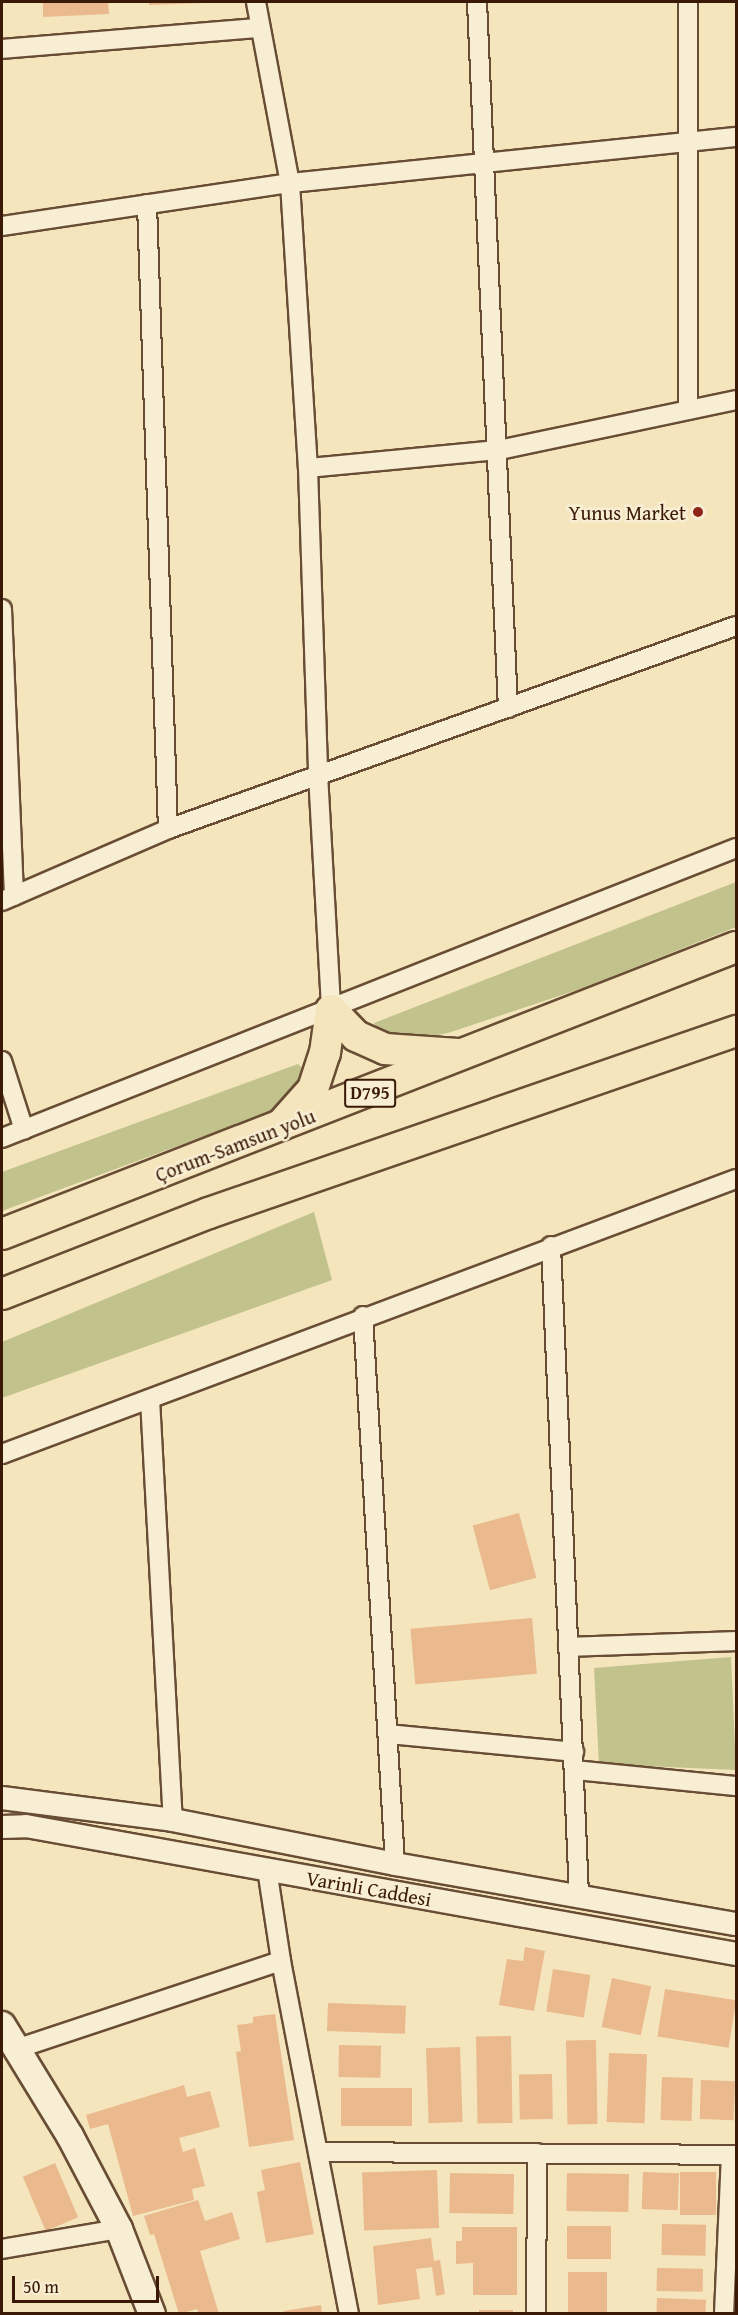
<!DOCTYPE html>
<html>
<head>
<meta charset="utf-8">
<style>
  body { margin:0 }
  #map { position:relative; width:738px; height:2315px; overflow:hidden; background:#f4e5bd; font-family:"Gentium Book Plus",serif }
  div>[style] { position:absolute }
  .green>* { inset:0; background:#c2c28d }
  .building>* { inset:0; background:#eab98d; transform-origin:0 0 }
  .roads { filter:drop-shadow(2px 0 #684d34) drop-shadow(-2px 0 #684d34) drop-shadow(0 2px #684d34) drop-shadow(0 -2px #684d34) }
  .minor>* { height:18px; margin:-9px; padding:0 9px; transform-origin:9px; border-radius:9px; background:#f8eed4 }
  .tertiary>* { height:22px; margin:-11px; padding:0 11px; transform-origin:11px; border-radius:11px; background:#f8eed4 }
  .secondary>* { height:26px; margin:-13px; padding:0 13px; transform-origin:13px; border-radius:13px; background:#f8eed4 }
  .trunk>* { height:30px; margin:-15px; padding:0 15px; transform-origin:15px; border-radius:15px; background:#f4e5bd }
  .dots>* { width:16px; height:16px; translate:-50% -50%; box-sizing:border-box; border:3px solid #f8eed4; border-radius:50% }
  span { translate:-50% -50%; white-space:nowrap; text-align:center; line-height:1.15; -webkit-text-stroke:5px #f8eed4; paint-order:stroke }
  .shield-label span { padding:2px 4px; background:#f8eed4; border:2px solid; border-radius:4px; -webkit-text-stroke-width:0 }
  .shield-label { font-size:18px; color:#3a1a06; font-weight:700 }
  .poi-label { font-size:20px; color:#3a1a06 }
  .right { translate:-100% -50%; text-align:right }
  .street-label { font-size:20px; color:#3a1a06 }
  .frame { position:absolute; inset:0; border:3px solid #3a1a06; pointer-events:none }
  .scale { position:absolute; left:12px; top:2276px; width:147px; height:27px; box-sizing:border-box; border:3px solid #3a1a06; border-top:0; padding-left:8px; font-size:18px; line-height:21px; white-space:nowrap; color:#3a1a06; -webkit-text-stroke:4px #f8eed4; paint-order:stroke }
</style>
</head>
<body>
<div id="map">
  <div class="green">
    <div style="clip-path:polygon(736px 882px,736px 927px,583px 988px,448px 1033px,388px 1045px,374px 1023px)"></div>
    <div style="clip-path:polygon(298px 1064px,308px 1073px,283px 1107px,2px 1211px,2px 1172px)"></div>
    <div style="clip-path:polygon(314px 1212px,332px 1280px,2px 1398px,2px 1342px)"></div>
    <div style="clip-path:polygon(731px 1657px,736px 1770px,599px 1764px,594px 1668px)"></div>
  </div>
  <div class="building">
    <div style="clip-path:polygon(43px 2px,108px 2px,109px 14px,43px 17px)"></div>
    <div style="clip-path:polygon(149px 2px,203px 2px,203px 3px,149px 5px)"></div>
    <div style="left:519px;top:1513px;width:67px;height:48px;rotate:75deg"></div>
    <div style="left:532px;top:1618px;width:56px;height:122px;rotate:85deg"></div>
    <div style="clip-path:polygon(525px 1947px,545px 1951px,534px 2011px,499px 2005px,507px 1959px,523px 1961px)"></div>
    <div style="left:553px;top:1969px;width:38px;height:43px;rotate:9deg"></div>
    <div style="left:612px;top:1978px;width:40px;height:50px;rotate:12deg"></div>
    <div style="left:665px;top:1989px;width:72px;height:48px;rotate:9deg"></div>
    <div style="left:328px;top:2003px;width:78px;height:28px;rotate:2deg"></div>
    <div style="clip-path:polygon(275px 2014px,294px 2140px,249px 2147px,236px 2052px,241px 2051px,237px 2025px,253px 2023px,253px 2017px)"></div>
    <div style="left:511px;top:2036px;width:87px;height:35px;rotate:89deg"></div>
    <div style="left:596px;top:2040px;width:84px;height:30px;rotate:89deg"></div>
    <div style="left:339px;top:2045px;width:42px;height:32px;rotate:1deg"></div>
    <div style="left:460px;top:2047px;width:75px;height:34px;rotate:88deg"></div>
    <div style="left:609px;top:2053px;width:38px;height:69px;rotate:2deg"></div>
    <div style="left:552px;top:2074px;width:45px;height:33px;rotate:89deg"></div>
    <div style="left:662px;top:2077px;width:31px;height:43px;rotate:2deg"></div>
    <div style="left:701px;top:2080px;width:34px;height:39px;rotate:2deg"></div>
    <div style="clip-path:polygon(184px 2085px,187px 2097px,210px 2091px,220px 2127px,179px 2138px,183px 2152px,195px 2148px,205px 2186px,192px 2189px,194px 2200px,133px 2216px,108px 2124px,90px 2129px,86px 2115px)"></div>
    <div style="left:341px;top:2088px;width:71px;height:38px"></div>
    <div style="clip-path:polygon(300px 2162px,314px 2234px,266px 2243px,257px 2192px,265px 2190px,261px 2170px)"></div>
    <div style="left:55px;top:2163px;width:59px;height:35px;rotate:67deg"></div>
    <div style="left:437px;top:2170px;width:58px;height:75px;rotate:88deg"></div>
    <div style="left:643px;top:2172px;width:36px;height:37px;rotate:2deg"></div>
    <div style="left:680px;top:2172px;width:36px;height:43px"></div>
    <div style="left:450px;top:2173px;width:64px;height:40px;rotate:1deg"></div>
    <div style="left:567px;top:2173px;width:62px;height:38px;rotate:1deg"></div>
    <div style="clip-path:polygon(198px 2200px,205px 2221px,232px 2212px,240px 2239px,200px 2251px,219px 2314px,199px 2314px,197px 2309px,179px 2314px,154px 2234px,150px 2235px,144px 2216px)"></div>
    <div style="left:662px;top:2224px;width:44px;height:31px;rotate:1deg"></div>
    <div style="left:567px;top:2226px;width:44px;height:33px"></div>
    <div style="clip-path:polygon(462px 2227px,517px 2227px,517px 2295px,473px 2295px,473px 2263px,456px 2264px,456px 2241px,462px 2241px)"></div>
    <div style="clip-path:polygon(431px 2238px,434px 2261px,440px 2260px,445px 2294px,436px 2296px,432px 2267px,416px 2269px,420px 2299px,378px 2305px,373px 2246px)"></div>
    <div style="left:657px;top:2268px;width:46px;height:23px;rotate:1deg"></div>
    <div style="left:568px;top:2272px;width:39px;height:42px"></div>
    <div style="left:657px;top:2298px;width:49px;height:16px;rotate:2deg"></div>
    <div style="clip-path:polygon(321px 2305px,322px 2314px,284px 2314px,284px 2311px)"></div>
    <div style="left:479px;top:2310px;width:34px;height:4px"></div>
  </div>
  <div class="roads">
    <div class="minor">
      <div style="left:256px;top:2px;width:184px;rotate:79.4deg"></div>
      <div style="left:290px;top:183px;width:286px;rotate:86.4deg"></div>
      <div style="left:308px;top:468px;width:306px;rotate:88.1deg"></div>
      <div style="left:318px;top:774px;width:236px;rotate:86.8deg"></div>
      <div style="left:477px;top:2px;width:707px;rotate:87.49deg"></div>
      <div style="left:688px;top:2px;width:406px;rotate:90deg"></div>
      <div style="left:2px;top:49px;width:259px;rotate:-4.7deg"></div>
      <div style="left:147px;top:204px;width:625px;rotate:88.08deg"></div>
      <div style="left:2px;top:226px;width:291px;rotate:-8.5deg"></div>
      <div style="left:290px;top:183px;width:448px;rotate:-5.9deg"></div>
      <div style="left:308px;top:468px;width:192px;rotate:-5.4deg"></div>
      <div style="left:499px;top:450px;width:242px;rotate:-11.9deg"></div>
      <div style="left:2px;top:609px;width:287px;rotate:87.6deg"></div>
      <div style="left:2px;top:901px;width:181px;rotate:-23.4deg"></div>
      <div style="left:168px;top:829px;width:603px;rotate:-19.67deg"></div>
      <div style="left:2px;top:1061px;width:72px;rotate:72.3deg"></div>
      <div style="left:2px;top:1138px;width:789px;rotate:-21.56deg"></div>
      <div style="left:551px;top:1246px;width:650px;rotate:87.53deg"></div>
      <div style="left:363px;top:1316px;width:549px;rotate:86.66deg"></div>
      <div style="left:150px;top:1399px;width:422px;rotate:86.9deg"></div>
      <div style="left:2px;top:1454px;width:784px;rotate:-20.54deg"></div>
      <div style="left:568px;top:1647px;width:168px;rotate:-2deg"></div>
      <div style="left:388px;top:1734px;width:187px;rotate:5.5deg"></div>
      <div style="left:575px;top:1770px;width:162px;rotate:5.7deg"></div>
      <div style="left:267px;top:1869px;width:93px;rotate:81.3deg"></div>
      <div style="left:281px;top:1961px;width:359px;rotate:79.1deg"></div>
      <div style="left:16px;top:2049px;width:279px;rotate:-18.4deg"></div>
      <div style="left:321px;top:2152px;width:415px;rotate:0.4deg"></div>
      <div style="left:2px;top:2249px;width:119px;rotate:-9.7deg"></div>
      <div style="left:536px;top:2314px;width:161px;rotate:-89.6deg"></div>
      <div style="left:724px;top:2314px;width:159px;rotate:-87.5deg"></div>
    </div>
    <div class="tertiary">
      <div style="left:2px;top:1798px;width:172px;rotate:7.3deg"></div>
      <div style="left:173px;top:1820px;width:226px;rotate:11.2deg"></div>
      <div style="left:395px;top:1864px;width:346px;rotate:10deg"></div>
      <div style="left:2px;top:1827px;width:24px;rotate:-2deg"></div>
      <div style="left:26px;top:1826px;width:721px;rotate:10.22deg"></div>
    </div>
    <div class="secondary">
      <div style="left:2px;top:2025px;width:130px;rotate:58.5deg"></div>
      <div style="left:70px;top:2136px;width:105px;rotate:62.2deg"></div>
      <div style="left:119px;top:2229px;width:91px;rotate:68.8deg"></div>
    </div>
    <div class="trunk">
      <div style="left:331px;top:1010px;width:36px;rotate:46deg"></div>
      <div style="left:356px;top:1036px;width:32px;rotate:24deg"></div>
      <div style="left:385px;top:1049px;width:73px;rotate:3.9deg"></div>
      <div style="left:281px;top:1125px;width:48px;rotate:-48.4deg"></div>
      <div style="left:313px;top:1089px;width:38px;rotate:-72deg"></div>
      <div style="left:325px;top:1053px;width:43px;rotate:-82.1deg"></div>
      <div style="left:2px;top:1234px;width:788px;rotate:-21.36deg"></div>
      <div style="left:2px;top:1294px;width:222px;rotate:-21.4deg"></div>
      <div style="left:209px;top:1213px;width:558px;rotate:-19.05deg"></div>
    </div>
  </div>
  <div class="dots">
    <div style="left:698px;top:512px;background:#8f2418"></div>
  </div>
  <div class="shield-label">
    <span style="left:370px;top:1093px">D795</span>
  </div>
  <div class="poi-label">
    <span class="right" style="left:686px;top:512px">Yunus Market</span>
  </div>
  <div class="street-label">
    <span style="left:235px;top:1145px;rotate:-21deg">Çorum-Samsun yolu</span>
    <span style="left:369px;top:1888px;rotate:10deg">Varinli Caddesi</span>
  </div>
  <div class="frame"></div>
  <div class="scale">50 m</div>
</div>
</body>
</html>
